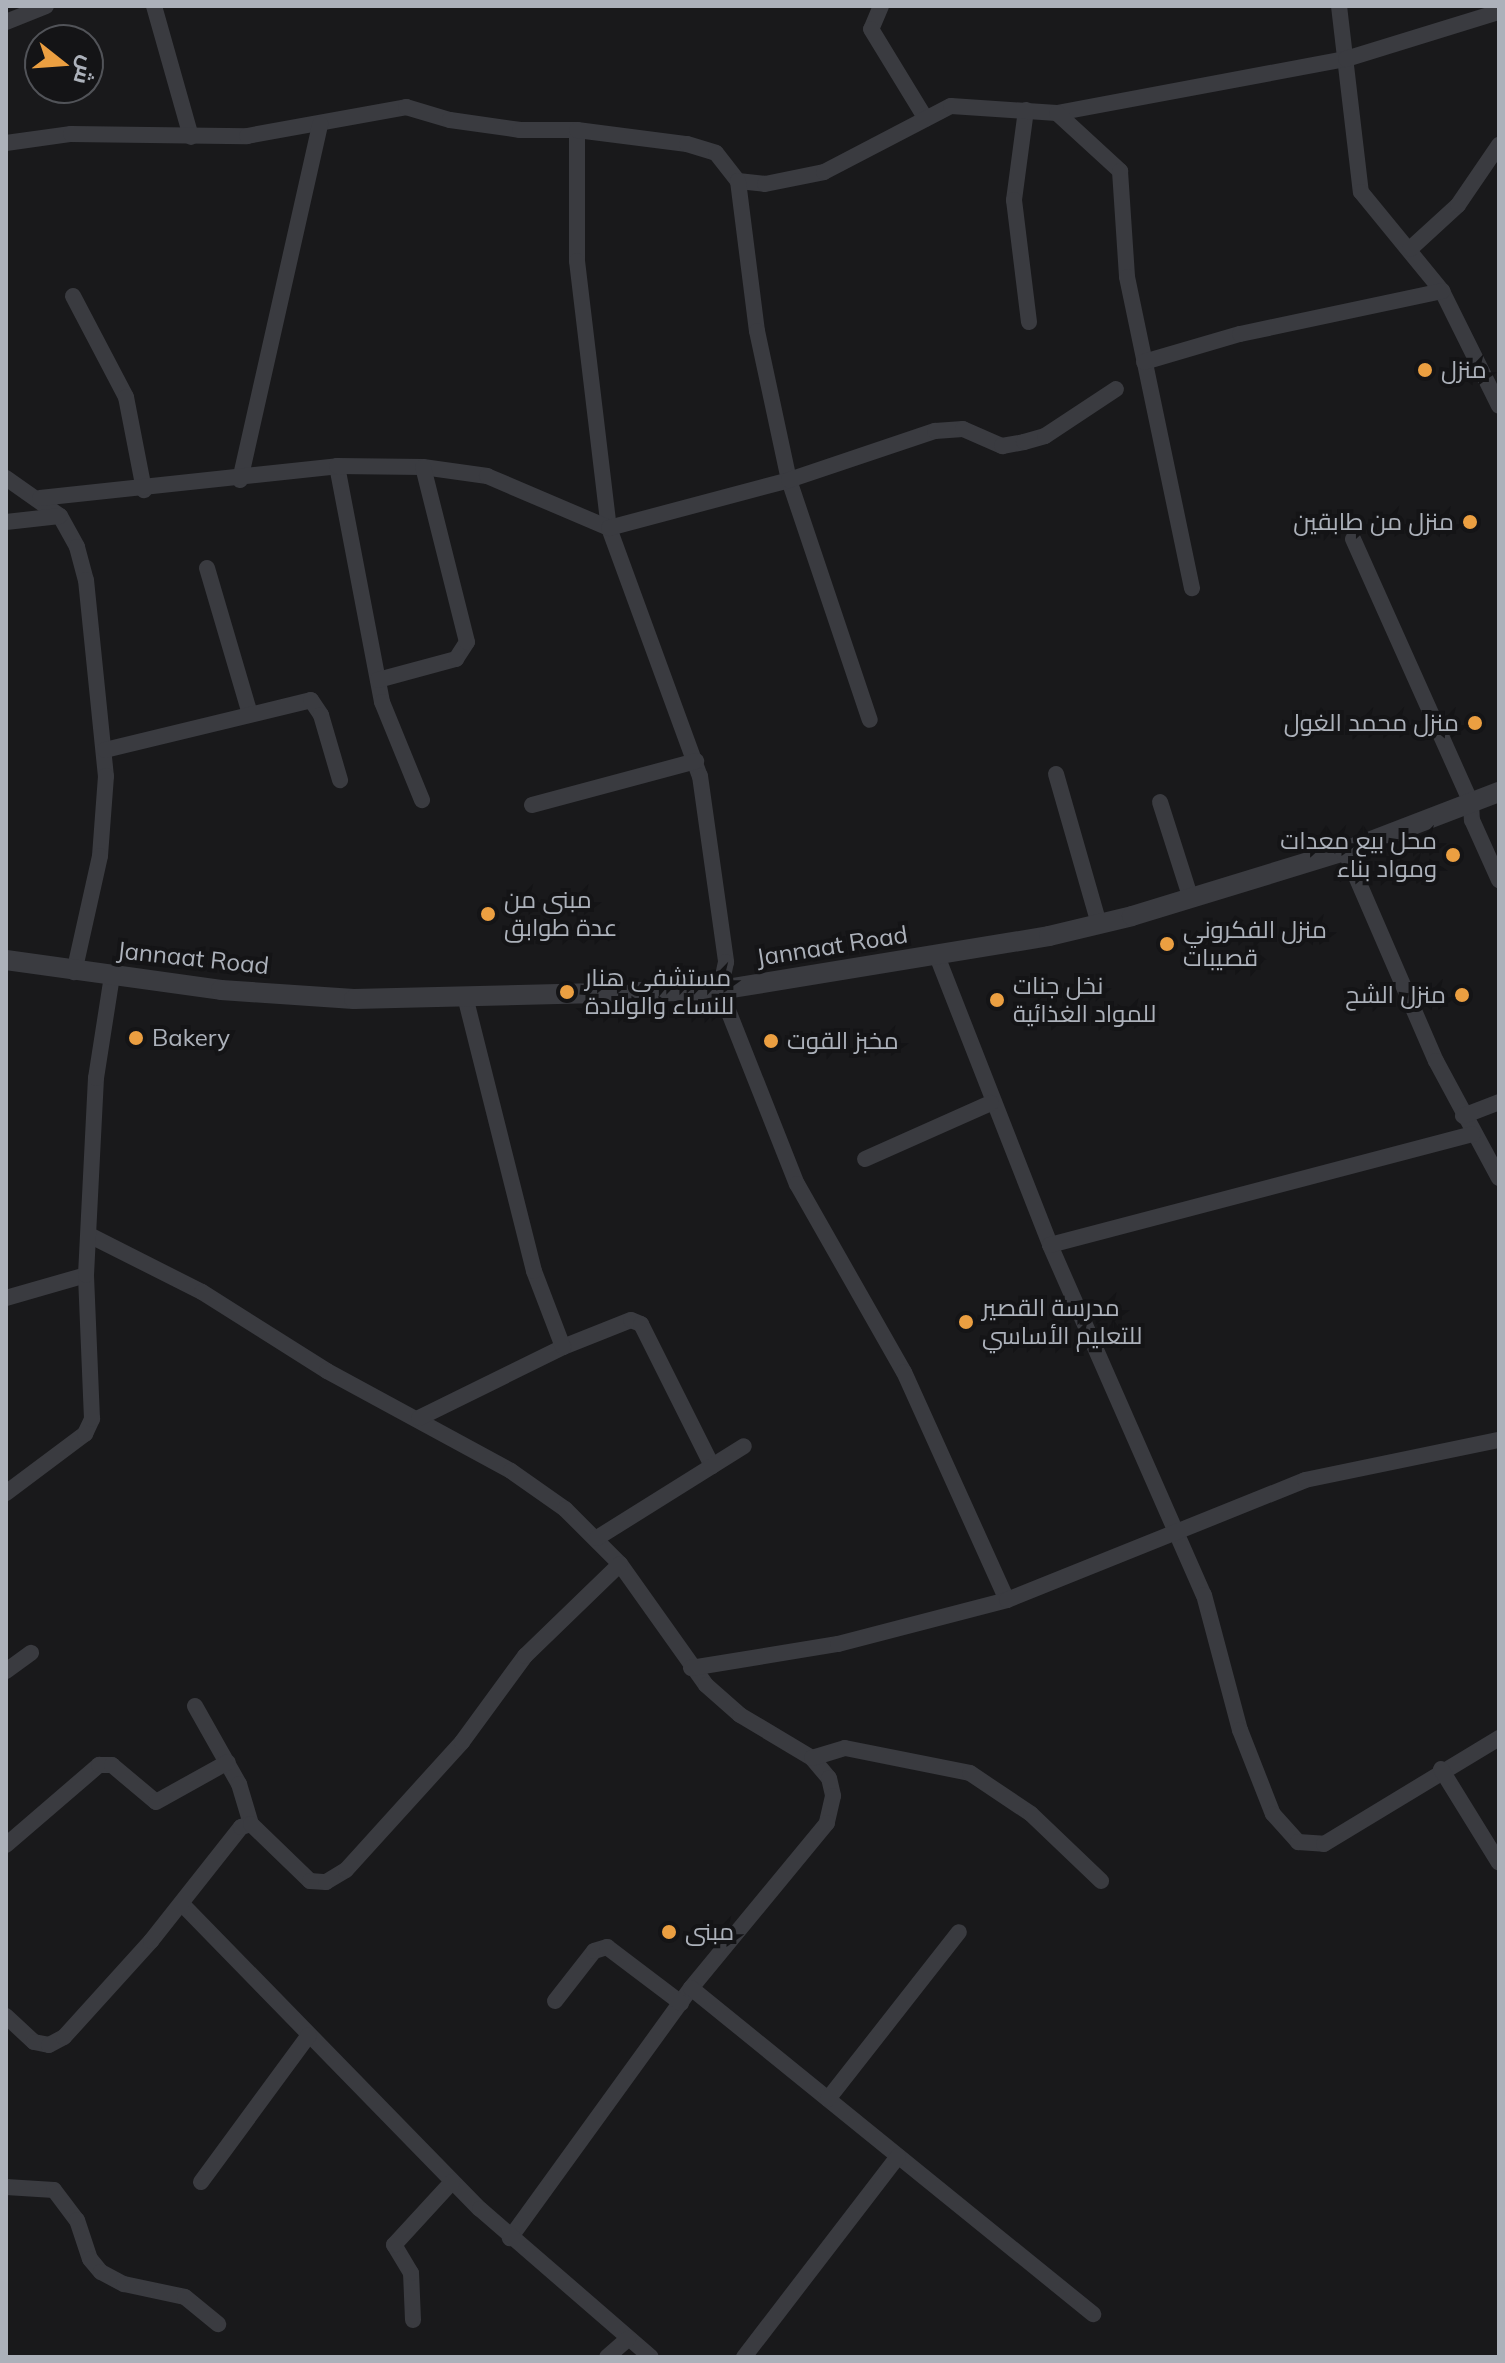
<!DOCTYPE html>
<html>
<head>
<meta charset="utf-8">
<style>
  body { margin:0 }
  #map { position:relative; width:1505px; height:2363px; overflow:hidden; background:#19191b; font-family:Mulish,Cairo,sans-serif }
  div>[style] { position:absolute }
  .minor>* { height:16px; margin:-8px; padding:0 8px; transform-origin:8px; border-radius:8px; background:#3a3b40 }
  .tertiary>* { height:20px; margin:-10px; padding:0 10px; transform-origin:10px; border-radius:10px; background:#3a3b40 }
  .dots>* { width:22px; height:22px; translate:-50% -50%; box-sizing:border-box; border:4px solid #141416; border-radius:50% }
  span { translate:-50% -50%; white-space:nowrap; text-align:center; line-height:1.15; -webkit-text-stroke:8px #141416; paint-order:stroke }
  .poi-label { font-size:24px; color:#acb1ba }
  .left { translate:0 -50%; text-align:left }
  .right { translate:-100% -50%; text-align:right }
  .street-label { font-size:24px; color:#acb1ba }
  .frame { position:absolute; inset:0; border:8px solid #acb1ba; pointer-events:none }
  .north { position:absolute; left:24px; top:24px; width:80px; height:80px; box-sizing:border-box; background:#141416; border:2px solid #515358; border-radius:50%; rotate:107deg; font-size:22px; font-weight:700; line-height:32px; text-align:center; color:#acb1ba }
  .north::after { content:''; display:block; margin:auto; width:28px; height:36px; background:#eb9f41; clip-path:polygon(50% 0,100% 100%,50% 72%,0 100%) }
</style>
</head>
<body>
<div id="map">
  <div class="minor">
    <div style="left:154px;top:6px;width:136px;rotate:74.2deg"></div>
    <div style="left:881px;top:6px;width:25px;rotate:113deg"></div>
    <div style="left:871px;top:29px;width:105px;rotate:58.6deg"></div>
    <div style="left:1339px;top:6px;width:187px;rotate:83.3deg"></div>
    <div style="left:1361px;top:192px;width:128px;rotate:50.7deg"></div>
    <div style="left:1442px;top:291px;width:128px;rotate:63.6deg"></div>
    <div style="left:6px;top:22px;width:43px;rotate:-21.8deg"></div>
    <div style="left:1026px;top:110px;width:91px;rotate:97.6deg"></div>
    <div style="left:1014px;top:200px;width:123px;rotate:83deg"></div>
    <div style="left:1057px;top:113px;width:294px;rotate:-10.6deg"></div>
    <div style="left:1346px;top:59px;width:160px;rotate:-17.1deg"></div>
    <div style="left:577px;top:130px;width:131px;rotate:90deg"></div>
    <div style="left:577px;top:261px;width:269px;rotate:83.2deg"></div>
    <div style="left:609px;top:528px;width:264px;rotate:69.9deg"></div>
    <div style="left:700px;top:776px;width:188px;rotate:82deg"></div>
    <div style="left:726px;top:962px;width:29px;rotate:102deg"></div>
    <div style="left:720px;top:990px;width:209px;rotate:68.4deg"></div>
    <div style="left:797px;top:1184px;width:216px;rotate:60.4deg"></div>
    <div style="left:904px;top:1372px;width:250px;rotate:65.7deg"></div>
    <div style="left:6px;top:143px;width:66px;rotate:-7.9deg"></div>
    <div style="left:71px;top:134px;width:176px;rotate:0.7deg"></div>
    <div style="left:247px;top:136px;width:162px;rotate:-10.3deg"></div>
    <div style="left:406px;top:107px;width:46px;rotate:16.5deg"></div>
    <div style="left:450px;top:120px;width:71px;rotate:8.1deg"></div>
    <div style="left:520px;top:130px;width:57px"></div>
    <div style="left:577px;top:130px;width:111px;rotate:7.3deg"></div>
    <div style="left:687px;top:144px;width:30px;rotate:17deg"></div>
    <div style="left:716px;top:153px;width:36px;rotate:52deg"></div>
    <div style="left:738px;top:181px;width:27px;rotate:6deg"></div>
    <div style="left:765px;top:184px;width:60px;rotate:-11.5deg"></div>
    <div style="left:824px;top:172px;width:143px;rotate:-27.5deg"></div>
    <div style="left:951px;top:106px;width:106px;rotate:3.8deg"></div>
    <div style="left:1057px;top:113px;width:86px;rotate:42.6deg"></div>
    <div style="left:1120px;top:171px;width:106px;rotate:86.2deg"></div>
    <div style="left:1127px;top:277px;width:318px;rotate:78.2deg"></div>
    <div style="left:738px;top:181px;width:151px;rotate:82.8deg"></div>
    <div style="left:757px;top:331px;width:152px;rotate:77.9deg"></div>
    <div style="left:789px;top:480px;width:253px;rotate:71.4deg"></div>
    <div style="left:1410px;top:249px;width:65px;rotate:-42.5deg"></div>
    <div style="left:1458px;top:205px;width:73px;rotate:-55.7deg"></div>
    <div style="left:73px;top:296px;width:114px;rotate:62.3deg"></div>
    <div style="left:126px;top:397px;width:95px;rotate:79deg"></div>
    <div style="left:1144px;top:362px;width:100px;rotate:-16.3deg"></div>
    <div style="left:1240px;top:334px;width:207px;rotate:-12deg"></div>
    <div style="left:337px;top:466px;width:240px;rotate:79.2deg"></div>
    <div style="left:382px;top:702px;width:106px;rotate:67.8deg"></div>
    <div style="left:6px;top:478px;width:66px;rotate:35.1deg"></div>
    <div style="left:60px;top:516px;width:35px;rotate:61deg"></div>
    <div style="left:77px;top:547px;width:34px;rotate:75deg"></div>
    <div style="left:86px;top:580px;width:197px;rotate:84.2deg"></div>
    <div style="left:106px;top:776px;width:80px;rotate:94.3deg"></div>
    <div style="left:100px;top:856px;width:119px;rotate:102.6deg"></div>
    <div style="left:240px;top:480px;width:365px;rotate:-77.3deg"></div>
    <div style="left:40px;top:498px;width:299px;rotate:-6.1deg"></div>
    <div style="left:337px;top:466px;width:86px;rotate:0.7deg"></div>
    <div style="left:423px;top:467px;width:65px;rotate:8deg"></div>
    <div style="left:487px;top:476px;width:133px;rotate:23.1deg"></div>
    <div style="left:609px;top:528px;width:186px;rotate:-14.9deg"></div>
    <div style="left:789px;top:480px;width:154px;rotate:-18.6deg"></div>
    <div style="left:935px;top:431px;width:28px;rotate:-4deg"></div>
    <div style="left:963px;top:429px;width:43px;rotate:23.6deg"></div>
    <div style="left:1002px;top:446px;width:22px;rotate:-10deg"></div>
    <div style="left:1024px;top:442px;width:22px;rotate:-16deg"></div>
    <div style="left:1045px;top:436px;width:85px;rotate:-33.5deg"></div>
    <div style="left:6px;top:522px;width:54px;rotate:-6.3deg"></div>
    <div style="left:1353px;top:539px;width:289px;rotate:65.9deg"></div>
    <div style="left:1471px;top:803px;width:17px;rotate:87deg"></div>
    <div style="left:1472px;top:820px;width:66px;rotate:65.8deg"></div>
    <div style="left:207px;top:568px;width:152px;rotate:73.6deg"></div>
    <div style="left:378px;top:680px;width:81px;rotate:-15.1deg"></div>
    <div style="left:456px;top:659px;width:20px;rotate:-57deg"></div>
    <div style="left:467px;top:642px;width:180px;rotate:-104.1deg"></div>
    <div style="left:105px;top:750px;width:212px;rotate:-13.6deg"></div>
    <div style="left:311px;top:700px;width:18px;rotate:56deg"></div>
    <div style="left:321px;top:715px;width:68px;rotate:73.7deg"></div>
    <div style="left:1056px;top:774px;width:156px;rotate:74deg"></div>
    <div style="left:1160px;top:802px;width:99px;rotate:72.3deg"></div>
    <div style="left:532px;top:805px;width:170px;rotate:-15deg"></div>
    <div style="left:1345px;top:851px;width:229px;rotate:66.6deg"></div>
    <div style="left:1436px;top:1061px;width:133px;rotate:61.7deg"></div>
    <div style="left:937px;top:956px;width:310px;rotate:68.6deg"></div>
    <div style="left:1050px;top:1245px;width:382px;rotate:66.3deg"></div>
    <div style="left:1204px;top:1595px;width:140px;rotate:75.1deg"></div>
    <div style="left:1240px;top:1730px;width:90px;rotate:68.6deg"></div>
    <div style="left:1273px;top:1814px;width:38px;rotate:48deg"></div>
    <div style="left:1298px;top:1842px;width:26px;rotate:4deg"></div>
    <div style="left:1324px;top:1844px;width:205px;rotate:-31.2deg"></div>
    <div style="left:1463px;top:1116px;width:39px;rotate:-21deg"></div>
    <div style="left:865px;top:1159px;width:138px;rotate:-24deg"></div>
    <div style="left:91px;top:1236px;width:124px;rotate:26.8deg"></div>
    <div style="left:202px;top:1292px;width:148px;rotate:32.3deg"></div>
    <div style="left:327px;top:1371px;width:209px;rotate:28.5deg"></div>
    <div style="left:511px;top:1471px;width:66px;rotate:35.1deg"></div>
    <div style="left:565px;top:1509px;width:78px;rotate:45deg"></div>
    <div style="left:620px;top:1564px;width:148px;rotate:54.6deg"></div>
    <div style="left:706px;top:1685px;width:45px;rotate:41.4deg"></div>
    <div style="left:740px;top:1715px;width:84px;rotate:30.8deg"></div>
    <div style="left:812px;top:1758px;width:26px;rotate:50deg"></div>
    <div style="left:829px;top:1778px;width:18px;rotate:77deg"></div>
    <div style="left:833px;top:1796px;width:28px;rotate:103deg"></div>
    <div style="left:827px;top:1823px;width:214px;rotate:129.5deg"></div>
    <div style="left:691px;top:1988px;width:309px;rotate:125.9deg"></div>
    <div style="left:1050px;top:1245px;width:437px;rotate:-14.7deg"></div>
    <div style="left:6px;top:1298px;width:83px;rotate:-16deg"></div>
    <div style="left:563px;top:1347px;width:73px;rotate:-21.7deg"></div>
    <div style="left:631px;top:1320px;width:11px;rotate:22deg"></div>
    <div style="left:641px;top:1324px;width:159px;rotate:63.4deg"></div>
    <div style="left:419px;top:1418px;width:161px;rotate:-26.2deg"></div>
    <div style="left:563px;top:1347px;width:81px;rotate:-110.9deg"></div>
    <div style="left:534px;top:1271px;width:283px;rotate:-104.1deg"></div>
    <div style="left:6px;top:1493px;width:99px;rotate:-36.8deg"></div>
    <div style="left:85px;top:1434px;width:17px;rotate:-65deg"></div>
    <div style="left:92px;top:1419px;width:144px;rotate:-92.4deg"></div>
    <div style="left:86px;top:1275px;width:197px;rotate:-87.1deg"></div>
    <div style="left:96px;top:1078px;width:103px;rotate:-81.1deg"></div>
    <div style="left:597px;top:1538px;width:173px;rotate:-32deg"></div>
    <div style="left:691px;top:1668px;width:149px;rotate:-9.3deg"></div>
    <div style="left:838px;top:1644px;width:175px;rotate:-14.6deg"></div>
    <div style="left:1007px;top:1600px;width:321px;rotate:-21.9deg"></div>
    <div style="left:1305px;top:1480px;width:198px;rotate:-11.7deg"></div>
    <div style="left:6px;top:1671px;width:31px;rotate:-36deg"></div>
    <div style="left:195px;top:1706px;width:90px;rotate:60.6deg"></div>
    <div style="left:239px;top:1784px;width:42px;rotate:73.3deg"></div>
    <div style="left:812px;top:1758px;width:34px;rotate:-17deg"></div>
    <div style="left:845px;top:1748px;width:127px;rotate:11.3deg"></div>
    <div style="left:970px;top:1773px;width:73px;rotate:33.9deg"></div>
    <div style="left:1031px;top:1814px;width:97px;rotate:43.7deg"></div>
    <div style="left:1441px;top:1769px;width:110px;rotate:58.3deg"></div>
    <div style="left:6px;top:1845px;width:123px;rotate:-40.7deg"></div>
    <div style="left:99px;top:1765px;width:13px"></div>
    <div style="left:112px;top:1765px;width:57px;rotate:40.1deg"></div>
    <div style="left:156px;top:1802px;width:82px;rotate:-29.1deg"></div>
    <div style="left:182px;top:1904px;width:426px;rotate:45.7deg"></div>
    <div style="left:480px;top:2209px;width:226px;rotate:40.9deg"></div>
    <div style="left:691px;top:1988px;width:518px;rotate:39.04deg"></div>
    <div style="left:555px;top:2001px;width:63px;rotate:-52deg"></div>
    <div style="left:594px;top:1951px;width:14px;rotate:-17deg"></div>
    <div style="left:607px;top:1947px;width:93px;rotate:37.1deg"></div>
    <div style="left:6px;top:2016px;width:38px;rotate:43deg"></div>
    <div style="left:34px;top:2042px;width:15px;rotate:11deg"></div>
    <div style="left:49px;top:2045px;width:17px;rotate:-28deg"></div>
    <div style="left:64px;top:2037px;width:130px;rotate:-47.8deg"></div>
    <div style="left:151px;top:1941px;width:145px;rotate:-51.7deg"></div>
    <div style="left:241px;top:1827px;width:10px;rotate:-17deg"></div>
    <div style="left:251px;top:1824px;width:82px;rotate:44deg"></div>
    <div style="left:310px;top:1881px;width:16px;rotate:4deg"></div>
    <div style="left:326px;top:1882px;width:23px;rotate:-31deg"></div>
    <div style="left:346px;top:1870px;width:173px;rotate:-47.8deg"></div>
    <div style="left:462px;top:1742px;width:107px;rotate:-53.8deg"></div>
    <div style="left:525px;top:1656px;width:132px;rotate:-44.1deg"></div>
    <div style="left:828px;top:2099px;width:212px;rotate:-51.9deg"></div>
    <div style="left:201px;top:2182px;width:182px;rotate:-53.7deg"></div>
    <div style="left:6px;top:2187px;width:48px;rotate:3.6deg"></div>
    <div style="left:54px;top:2190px;width:38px;rotate:53deg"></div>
    <div style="left:77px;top:2220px;width:41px;rotate:71.6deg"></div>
    <div style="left:90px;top:2259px;width:17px;rotate:50deg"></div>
    <div style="left:101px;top:2272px;width:26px;rotate:28deg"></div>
    <div style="left:124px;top:2284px;width:62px;rotate:12deg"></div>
    <div style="left:185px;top:2297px;width:43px;rotate:39.3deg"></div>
    <div style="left:413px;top:2320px;width:47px;rotate:-92.4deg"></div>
    <div style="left:411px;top:2273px;width:33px;rotate:-121deg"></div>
    <div style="left:394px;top:2245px;width:86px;rotate:-47.4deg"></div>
    <div style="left:607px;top:2357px;width:28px;rotate:-41deg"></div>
    <div style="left:744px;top:2357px;width:253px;rotate:-52.5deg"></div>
  </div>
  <div class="tertiary">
    <div style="left:6px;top:960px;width:217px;rotate:7.9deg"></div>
    <div style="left:221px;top:990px;width:133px;rotate:3.9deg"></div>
    <div style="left:354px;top:999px;width:366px;rotate:-1.4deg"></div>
    <div style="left:720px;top:990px;width:333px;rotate:-9.3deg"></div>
    <div style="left:1049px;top:936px;width:85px;rotate:-13.5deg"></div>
    <div style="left:1132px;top:916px;width:223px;rotate:-17deg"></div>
    <div style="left:1345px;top:851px;width:165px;rotate:-21deg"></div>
  </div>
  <div class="dots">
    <div style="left:1425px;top:370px;background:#eb9f41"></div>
    <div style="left:1470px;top:522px;background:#eb9f41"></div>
    <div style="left:1475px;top:723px;background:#eb9f41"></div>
    <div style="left:1453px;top:855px;background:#eb9f41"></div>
    <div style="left:488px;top:914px;background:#eb9f41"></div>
    <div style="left:1167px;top:944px;background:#eb9f41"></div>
    <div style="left:567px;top:992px;background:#eb9f41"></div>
    <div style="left:1462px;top:995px;background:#eb9f41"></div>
    <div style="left:997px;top:1000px;background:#eb9f41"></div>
    <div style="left:136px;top:1038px;background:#eb9f41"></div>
    <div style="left:771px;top:1041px;background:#eb9f41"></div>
    <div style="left:966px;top:1322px;background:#eb9f41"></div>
    <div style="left:669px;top:1932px;background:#eb9f41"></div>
  </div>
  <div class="poi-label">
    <span class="left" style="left:1441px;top:370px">منزل</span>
    <span class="right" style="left:1454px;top:522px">منزل من طابقين</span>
    <span class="right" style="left:1459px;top:723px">منزل محمد الغول</span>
    <span class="right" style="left:1437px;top:855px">محل بيع معدات<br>ومواد بناء</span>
    <span class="left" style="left:504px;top:914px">مبنى من<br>عدة طوابق</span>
    <span class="left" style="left:1183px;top:944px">منزل الفكروني<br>قصيبات</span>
    <span class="left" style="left:585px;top:992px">مستشفى هنار<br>للنساء والولادة</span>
    <span class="left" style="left:1013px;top:1000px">نخل جنات<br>للمواد الغذائية</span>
    <span class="right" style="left:1446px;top:995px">منزل الشح</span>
    <span class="left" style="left:152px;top:1038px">Bakery</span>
    <span class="left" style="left:787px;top:1041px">مخبز القوت</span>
    <span class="left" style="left:982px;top:1322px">مدرسة القصير<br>للتعليم الأساسي</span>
    <span class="left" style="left:685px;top:1932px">مبنى</span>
  </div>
  <div class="street-label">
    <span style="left:832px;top:946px;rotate:-9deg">Jannaat Road</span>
    <span style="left:193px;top:958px;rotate:6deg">Jannaat Road</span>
  </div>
  <div class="frame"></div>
  <div class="north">ش</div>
</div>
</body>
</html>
